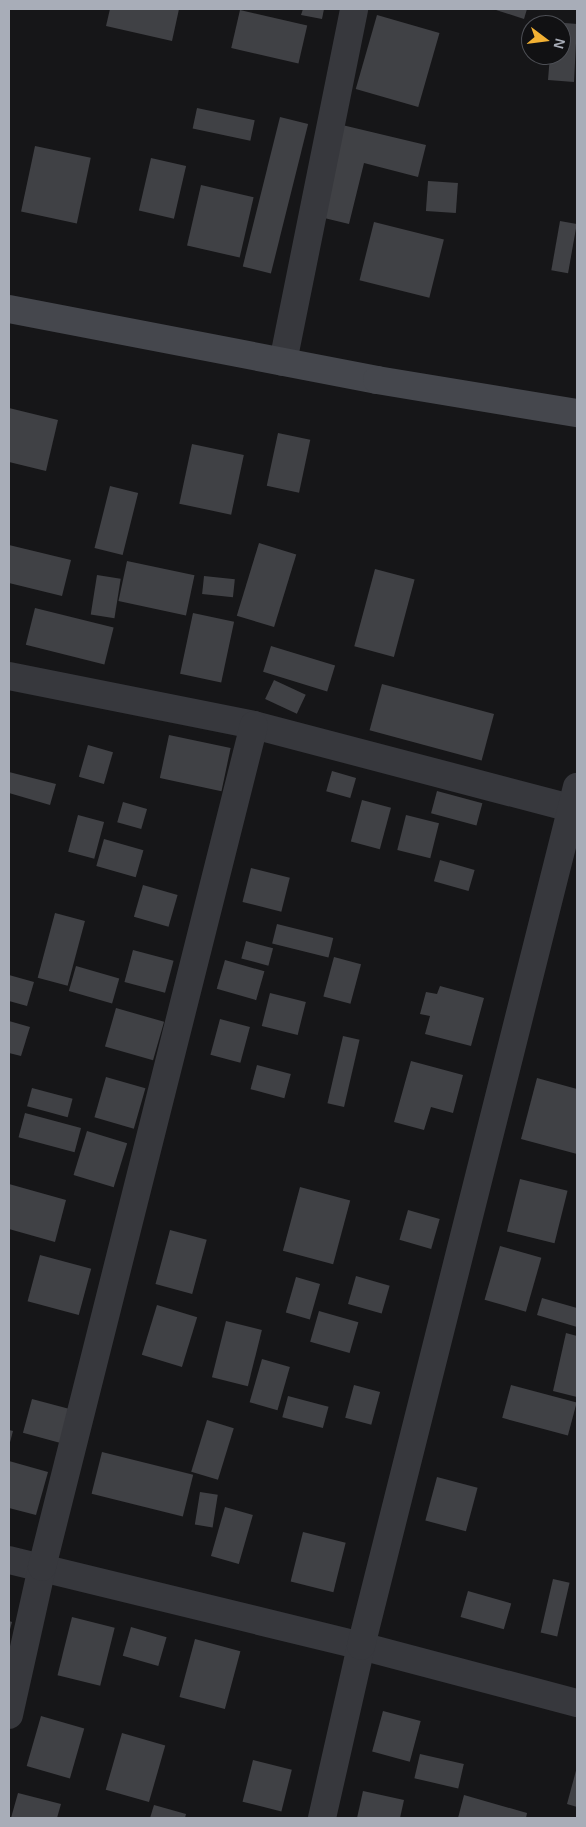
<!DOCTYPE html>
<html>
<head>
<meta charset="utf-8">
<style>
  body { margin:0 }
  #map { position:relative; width:586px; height:1827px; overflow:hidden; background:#161618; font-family:Helvetica,sans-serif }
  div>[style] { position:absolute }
  .building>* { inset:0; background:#404145; transform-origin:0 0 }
  .street>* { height:28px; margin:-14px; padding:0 14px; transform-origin:14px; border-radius:14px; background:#37383d }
  .secondary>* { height:28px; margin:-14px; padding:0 14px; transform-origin:14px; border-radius:14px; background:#45474d }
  span { translate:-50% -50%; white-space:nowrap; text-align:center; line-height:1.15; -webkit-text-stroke:4px #111113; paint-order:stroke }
  .frame { position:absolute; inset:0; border:10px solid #a8adb8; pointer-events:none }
  .north { position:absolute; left:521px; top:15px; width:50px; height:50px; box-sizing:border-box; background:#111113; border:1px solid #4d4f55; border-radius:50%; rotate:105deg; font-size:14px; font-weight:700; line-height:20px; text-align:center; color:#a8adb8 }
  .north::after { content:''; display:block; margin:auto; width:18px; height:22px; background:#f2b134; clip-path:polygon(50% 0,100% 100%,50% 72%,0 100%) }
</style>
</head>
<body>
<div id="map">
  <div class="building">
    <div style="clip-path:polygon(110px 9px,179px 9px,172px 41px,106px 26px)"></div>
    <div style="clip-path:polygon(303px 9px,324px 9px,322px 19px,301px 15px)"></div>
    <div style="clip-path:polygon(493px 9px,527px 9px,524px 19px)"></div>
    <div style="left:240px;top:10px;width:69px;height:39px;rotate:13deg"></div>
    <div style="left:377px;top:15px;width:65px;height:77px;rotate:16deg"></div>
    <div style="clip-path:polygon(553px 22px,577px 24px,574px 82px,548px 80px,550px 55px,561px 55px,561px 25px,553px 25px)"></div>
    <div style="left:197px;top:108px;width:59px;height:21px;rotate:12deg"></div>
    <div style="left:280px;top:117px;width:29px;height:154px;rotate:14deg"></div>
    <div style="clip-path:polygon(338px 124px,426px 145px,418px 177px,364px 163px,349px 224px,316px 216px)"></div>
    <div style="left:35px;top:146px;width:57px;height:67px;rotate:12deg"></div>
    <div style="left:151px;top:158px;width:36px;height:54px;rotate:13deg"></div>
    <div style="left:428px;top:181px;width:30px;height:30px;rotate:4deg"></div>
    <div style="left:201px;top:185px;width:54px;height:62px;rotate:13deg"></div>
    <div style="left:560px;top:221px;width:17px;height:50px;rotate:10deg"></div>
    <div style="left:374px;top:222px;width:72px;height:60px;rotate:14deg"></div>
    <div style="clip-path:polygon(9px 408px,58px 420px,46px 471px,9px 462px)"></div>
    <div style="left:278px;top:433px;width:33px;height:54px;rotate:12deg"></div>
    <div style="left:192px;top:444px;width:53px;height:61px;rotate:12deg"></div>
    <div style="left:110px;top:486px;width:29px;height:64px;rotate:14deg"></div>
    <div style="left:259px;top:543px;width:39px;height:76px;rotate:17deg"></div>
    <div style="clip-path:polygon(9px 545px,71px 560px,62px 596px,9px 583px)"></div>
    <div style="left:127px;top:561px;width:69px;height:41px;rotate:12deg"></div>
    <div style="left:375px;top:569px;width:41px;height:80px;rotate:15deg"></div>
    <div style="left:97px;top:575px;width:24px;height:40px;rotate:9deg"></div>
    <div style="left:204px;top:576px;width:31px;height:18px;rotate:6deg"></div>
    <div style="left:35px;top:608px;width:81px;height:38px;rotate:14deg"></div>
    <div style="left:193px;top:613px;width:42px;height:62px;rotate:12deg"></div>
    <div style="left:271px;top:646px;width:67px;height:27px;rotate:17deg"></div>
    <div style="left:274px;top:680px;width:35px;height:21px;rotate:25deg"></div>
    <div style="left:382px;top:684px;width:116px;height:48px;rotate:15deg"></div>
    <div style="left:169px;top:735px;width:63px;height:44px;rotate:12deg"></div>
    <div style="left:88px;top:745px;width:26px;height:33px;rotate:16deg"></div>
    <div style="left:332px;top:771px;width:25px;height:21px;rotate:16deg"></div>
    <div style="clip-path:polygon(9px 772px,56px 784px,50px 805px,9px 793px)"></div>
    <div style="left:437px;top:791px;width:47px;height:23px;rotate:15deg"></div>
    <div style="left:362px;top:800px;width:30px;height:43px;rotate:15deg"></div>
    <div style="left:123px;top:802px;width:25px;height:21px;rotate:16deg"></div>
    <div style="left:78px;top:815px;width:27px;height:38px;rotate:15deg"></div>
    <div style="left:406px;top:815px;width:34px;height:36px;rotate:14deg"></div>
    <div style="left:104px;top:839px;width:41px;height:28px;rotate:16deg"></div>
    <div style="left:440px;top:860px;width:36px;height:22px;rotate:16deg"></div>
    <div style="left:251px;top:868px;width:40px;height:35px;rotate:14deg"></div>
    <div style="left:143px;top:885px;width:36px;height:33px;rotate:16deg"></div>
    <div style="left:55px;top:913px;width:31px;height:67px;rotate:15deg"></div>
    <div style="left:277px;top:924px;width:58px;height:20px;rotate:14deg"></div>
    <div style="left:246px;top:941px;width:28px;height:18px;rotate:15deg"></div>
    <div style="left:133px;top:950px;width:42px;height:33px;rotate:15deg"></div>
    <div style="left:334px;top:957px;width:28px;height:41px;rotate:15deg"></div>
    <div style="left:225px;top:960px;width:41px;height:30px;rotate:16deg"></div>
    <div style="left:76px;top:966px;width:45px;height:26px;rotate:16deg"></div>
    <div style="clip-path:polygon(9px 975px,34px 982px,27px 1006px,9px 1001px)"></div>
    <div style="clip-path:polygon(440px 986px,484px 998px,471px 1046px,425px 1034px,430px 1016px,420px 1014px,426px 992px,437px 994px)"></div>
    <div style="left:270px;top:993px;width:37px;height:34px;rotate:14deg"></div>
    <div style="left:116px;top:1008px;width:50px;height:40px;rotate:16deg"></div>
    <div style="left:220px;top:1019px;width:31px;height:37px;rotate:15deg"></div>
    <div style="clip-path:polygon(9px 1021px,30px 1027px,21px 1056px,9px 1053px)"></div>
    <div style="left:343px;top:1036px;width:17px;height:69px;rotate:13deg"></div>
    <div style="clip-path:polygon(411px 1061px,463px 1075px,453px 1113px,431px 1107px,424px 1130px,394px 1122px)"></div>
    <div style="left:257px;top:1065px;width:35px;height:25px;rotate:15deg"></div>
    <div style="left:106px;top:1077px;width:41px;height:42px;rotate:16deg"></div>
    <div style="clip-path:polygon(537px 1078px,577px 1089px,577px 1154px,521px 1139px)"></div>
    <div style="left:32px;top:1088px;width:42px;height:19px;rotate:15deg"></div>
    <div style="left:25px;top:1113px;width:58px;height:25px;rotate:15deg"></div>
    <div style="left:87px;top:1131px;width:42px;height:46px;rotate:17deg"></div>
    <div style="left:520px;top:1179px;width:49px;height:54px;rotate:14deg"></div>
    <div style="clip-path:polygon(9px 1184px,66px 1200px,55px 1242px,9px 1229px)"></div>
    <div style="left:300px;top:1187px;width:52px;height:66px;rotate:15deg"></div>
    <div style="left:408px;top:1210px;width:33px;height:31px;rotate:16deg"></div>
    <div style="left:170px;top:1230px;width:38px;height:56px;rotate:15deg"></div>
    <div style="left:500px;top:1246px;width:43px;height:56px;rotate:16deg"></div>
    <div style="left:40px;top:1255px;width:53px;height:48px;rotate:15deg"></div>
    <div style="left:356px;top:1276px;width:35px;height:29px;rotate:16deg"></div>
    <div style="left:296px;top:1277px;width:25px;height:37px;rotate:16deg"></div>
    <div style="clip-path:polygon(542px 1298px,577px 1308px,577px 1327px,537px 1315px)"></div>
    <div style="left:157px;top:1305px;width:42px;height:52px;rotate:17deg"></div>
    <div style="left:319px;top:1311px;width:41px;height:32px;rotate:16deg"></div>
    <div style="left:226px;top:1321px;width:37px;height:58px;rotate:14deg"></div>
    <div style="clip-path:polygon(566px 1333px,577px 1336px,577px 1397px,553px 1391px)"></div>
    <div style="left:262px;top:1359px;width:29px;height:45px;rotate:16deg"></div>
    <div style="left:354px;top:1385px;width:27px;height:34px;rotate:15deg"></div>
    <div style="left:511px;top:1385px;width:68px;height:34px;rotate:15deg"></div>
    <div style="left:288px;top:1396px;width:42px;height:22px;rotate:15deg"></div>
    <div style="left:32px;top:1399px;width:38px;height:35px;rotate:15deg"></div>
    <div style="left:207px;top:1420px;width:28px;height:54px;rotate:17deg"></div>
    <div style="clip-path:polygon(9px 1430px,13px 1431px,9px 1446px)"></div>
    <div style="left:102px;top:1452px;width:94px;height:43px;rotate:14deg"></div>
    <div style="clip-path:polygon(9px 1461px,48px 1472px,36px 1515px,9px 1508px)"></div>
    <div style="left:437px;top:1477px;width:42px;height:45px;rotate:15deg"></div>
    <div style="left:200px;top:1492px;width:18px;height:33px;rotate:9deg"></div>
    <div style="left:225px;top:1507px;width:29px;height:51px;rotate:16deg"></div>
    <div style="left:303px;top:1532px;width:44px;height:51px;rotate:14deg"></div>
    <div style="left:553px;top:1579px;width:17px;height:55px;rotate:13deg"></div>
    <div style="left:468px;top:1591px;width:45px;height:27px;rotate:16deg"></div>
    <div style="left:72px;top:1617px;width:44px;height:60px;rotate:14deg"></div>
    <div style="clip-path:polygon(9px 1621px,12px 1622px,9px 1633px)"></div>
    <div style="left:131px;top:1627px;width:37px;height:30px;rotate:16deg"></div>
    <div style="left:195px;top:1639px;width:47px;height:60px;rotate:15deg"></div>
    <div style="left:383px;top:1711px;width:39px;height:42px;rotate:15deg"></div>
    <div style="left:41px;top:1716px;width:45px;height:52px;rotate:16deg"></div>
    <div style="left:122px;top:1733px;width:45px;height:59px;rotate:16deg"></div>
    <div style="left:420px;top:1754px;width:45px;height:25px;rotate:13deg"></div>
    <div style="left:253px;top:1760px;width:40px;height:43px;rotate:14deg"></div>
    <div style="clip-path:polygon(577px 1767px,577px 1807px,567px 1804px)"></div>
    <div style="clip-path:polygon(363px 1791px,404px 1800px,400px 1818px,357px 1818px)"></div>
    <div style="clip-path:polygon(18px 1793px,61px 1804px,57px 1818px,11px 1818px)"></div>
    <div style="clip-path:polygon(464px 1795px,527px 1813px,526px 1818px,458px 1818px)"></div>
    <div style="clip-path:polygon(154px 1805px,186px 1814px,185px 1818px,150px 1818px)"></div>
  </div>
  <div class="street">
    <div style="left:283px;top:362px;width:360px;rotate:-78.6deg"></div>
    <div style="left:9px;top:676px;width:250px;rotate:11.3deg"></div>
    <div style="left:254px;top:725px;width:334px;rotate:14.7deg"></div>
    <div style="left:9px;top:1560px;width:362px;rotate:13.7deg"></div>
    <div style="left:361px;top:1646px;width:223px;rotate:14.8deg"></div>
    <div style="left:9px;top:1715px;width:152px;rotate:-77.4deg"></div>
    <div style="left:42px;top:1567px;width:868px;rotate:-75.87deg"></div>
    <div style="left:322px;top:1818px;width:176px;rotate:-77.2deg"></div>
    <div style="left:361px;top:1646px;width:886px;rotate:-75.89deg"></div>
  </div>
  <div class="secondary">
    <div style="left:9px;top:309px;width:375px;rotate:10.9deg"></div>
    <div style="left:377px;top:380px;width:203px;rotate:9.4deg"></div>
  </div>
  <div class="frame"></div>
  <div class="north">N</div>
</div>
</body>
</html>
